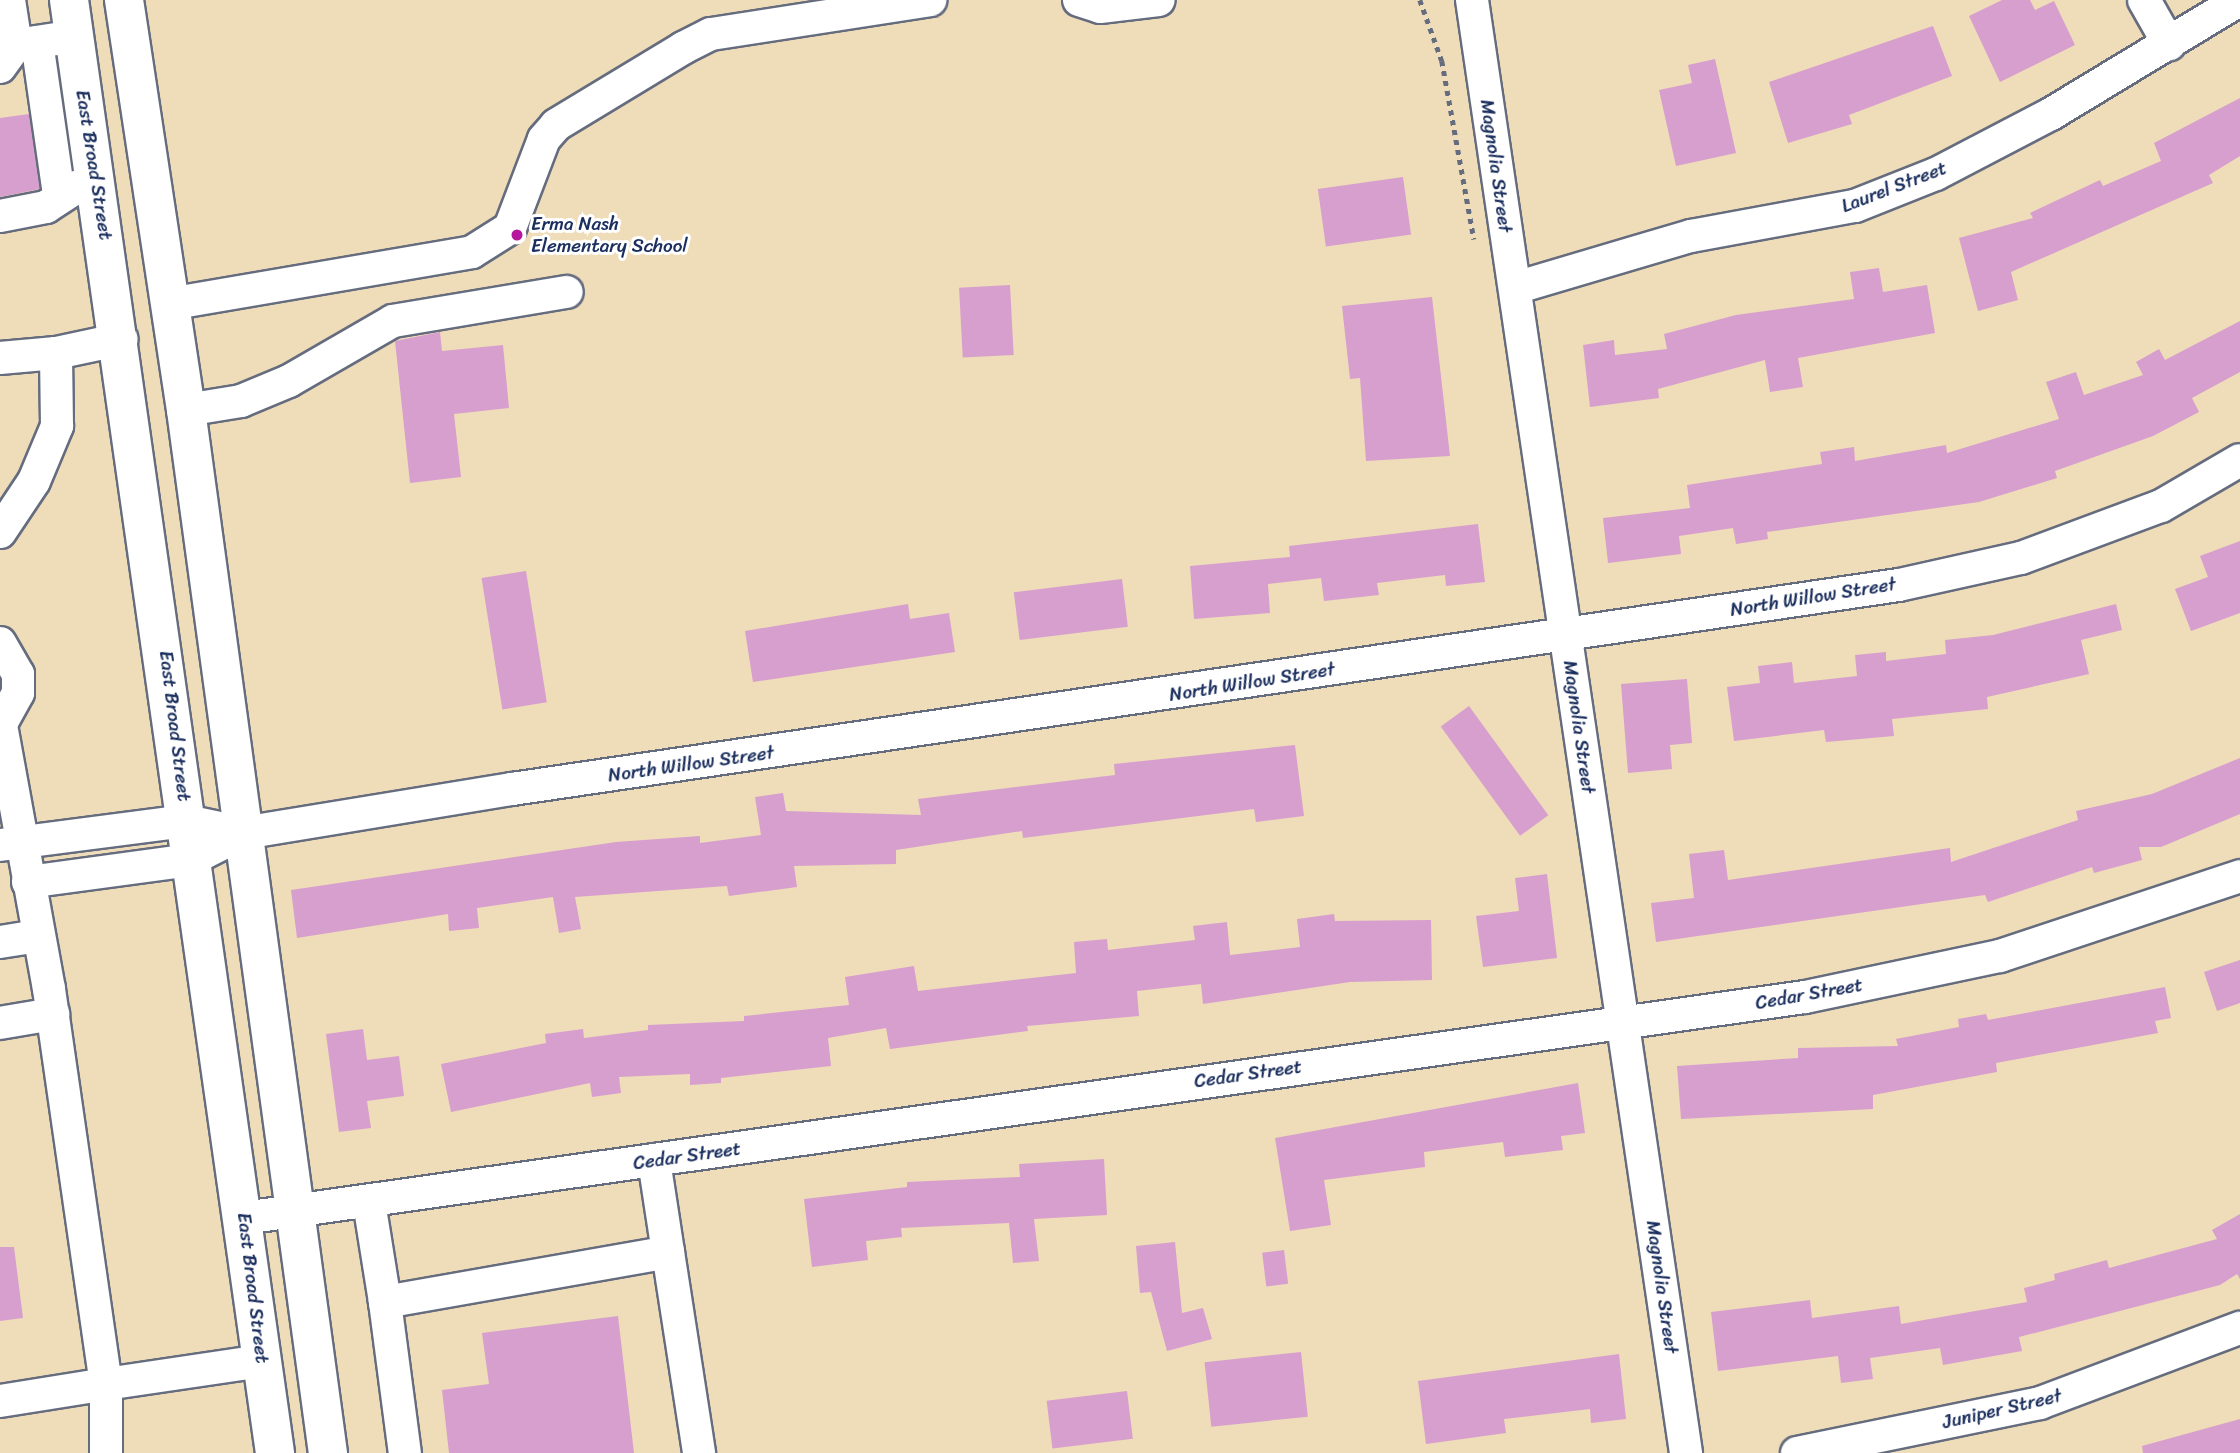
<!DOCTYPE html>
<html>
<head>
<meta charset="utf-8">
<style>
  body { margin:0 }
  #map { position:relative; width:2240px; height:1453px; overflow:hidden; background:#efdcb9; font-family:Sriracha,sans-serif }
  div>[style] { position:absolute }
  .building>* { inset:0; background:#d79fce; transform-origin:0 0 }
  .path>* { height:4.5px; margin-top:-2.25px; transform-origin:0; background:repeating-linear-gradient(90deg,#656c7e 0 5px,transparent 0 10px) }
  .roads { filter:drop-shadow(2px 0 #656c7e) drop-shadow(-2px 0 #656c7e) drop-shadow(0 2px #656c7e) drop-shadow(0 -2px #656c7e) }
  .minor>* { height:32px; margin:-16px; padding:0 16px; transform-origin:16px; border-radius:16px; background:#fff }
  .major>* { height:38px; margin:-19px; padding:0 19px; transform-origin:19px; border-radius:19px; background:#fff }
  .dots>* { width:19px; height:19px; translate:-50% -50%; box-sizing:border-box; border:4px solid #fff; border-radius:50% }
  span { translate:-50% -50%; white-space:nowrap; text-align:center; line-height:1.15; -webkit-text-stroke:6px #fff; paint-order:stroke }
  .street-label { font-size:19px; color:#1b2f5e }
  .poi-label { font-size:19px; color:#1b2f5e }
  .left { translate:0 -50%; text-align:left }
</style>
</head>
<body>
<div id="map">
  <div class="building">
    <div style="clip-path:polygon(2002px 0,2030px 0,2035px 10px,2054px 1px,2075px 45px,2000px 82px,1969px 16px)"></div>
    <div style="clip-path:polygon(1933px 26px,1952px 76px,1849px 115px,1852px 124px,1788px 143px,1769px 82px)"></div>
    <div style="clip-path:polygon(1715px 59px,1736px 153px,1676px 166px,1659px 90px,1692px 83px,1688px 65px)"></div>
    <div style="clip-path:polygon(2240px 98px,2240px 156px,2209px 175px,2213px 183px,2011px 272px,2018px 300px,1978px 311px,1959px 238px,2033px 218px,2030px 213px,2100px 180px,2103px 186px,2161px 161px,2154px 143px)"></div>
    <div style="clip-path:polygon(29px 114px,40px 189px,0 197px,0 118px)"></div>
    <div style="left:1403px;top:177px;width:58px;height:86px;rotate:82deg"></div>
    <div style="clip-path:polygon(1879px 268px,1883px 292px,1927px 285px,1935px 333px,1798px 358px,1803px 387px,1770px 392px,1765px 360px,1658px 389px,1659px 398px,1590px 407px,1583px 345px,1614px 340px,1615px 355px,1667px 349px,1664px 334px,1736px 315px,1854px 299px,1850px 272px)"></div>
    <div style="left:1010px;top:285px;width:70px;height:51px;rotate:87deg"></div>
    <div style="clip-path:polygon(1432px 297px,1450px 456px,1366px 461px,1360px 378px,1350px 379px,1342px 306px)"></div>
    <div style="clip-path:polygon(2240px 321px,2240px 372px,2192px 398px,2199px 412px,2153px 436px,2055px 471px,2057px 478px,1979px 502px,1767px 532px,1768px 539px,1736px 544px,1733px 528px,1679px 536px,1681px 554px,1608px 563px,1603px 518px,1690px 508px,1687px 485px,1822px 464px,1820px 452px,1854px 447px,1855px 461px,1946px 445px,1947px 453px,2059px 419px,2046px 382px,2076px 372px,2084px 395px,2143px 375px,2136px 362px,2159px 349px,2165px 360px)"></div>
    <div style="clip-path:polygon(440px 332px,442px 351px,503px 345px,509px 408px,454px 414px,461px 477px,410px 483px,395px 341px)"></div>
    <div style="clip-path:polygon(1478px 524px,1485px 582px,1446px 586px,1445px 575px,1377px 583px,1379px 595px,1324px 601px,1321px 578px,1268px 584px,1270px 613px,1194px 619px,1190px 566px,1290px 557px,1289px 546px)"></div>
    <div style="clip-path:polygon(2240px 541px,2240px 613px,2191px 631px,2175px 589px,2208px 577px,2200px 556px)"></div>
    <div style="left:526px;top:571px;width:133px;height:45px;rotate:81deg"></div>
    <div style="left:1122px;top:579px;width:48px;height:109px;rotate:83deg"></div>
    <div style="clip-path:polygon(908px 604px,910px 619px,949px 613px,955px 652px,753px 682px,745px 631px)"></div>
    <div style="clip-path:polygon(2116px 604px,2122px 630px,2081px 640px,2089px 674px,1987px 697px,1988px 709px,1892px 719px,1894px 736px,1826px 742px,1824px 730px,1734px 741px,1727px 687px,1760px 683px,1758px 666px,1792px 662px,1794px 683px,1857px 676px,1855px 655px,1886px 652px,1886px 661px,1946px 654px,1945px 640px,1993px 635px)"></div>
    <div style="clip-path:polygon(1687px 679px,1692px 743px,1670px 745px,1672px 769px,1628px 773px,1621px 684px)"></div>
    <div style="left:1469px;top:706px;width:135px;height:35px;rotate:54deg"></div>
    <div style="clip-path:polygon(1295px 745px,1304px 816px,1256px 822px,1254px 809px,1023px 838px,1022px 831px,896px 850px,896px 864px,794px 866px,797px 887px,729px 896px,727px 886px,575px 897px,581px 929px,559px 933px,553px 897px,477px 908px,479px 928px,449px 931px,448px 914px,297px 938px,291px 890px,616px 842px,700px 836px,700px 843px,761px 835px,755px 797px,783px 793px,786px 811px,921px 815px,918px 799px,1115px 775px,1114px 764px)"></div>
    <div style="clip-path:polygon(2240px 758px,2240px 814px,2161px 847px,2139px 847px,2142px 860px,2094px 873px,2092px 867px,1988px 902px,1985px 895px,1656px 942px,1651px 903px,1694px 898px,1689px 854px,1724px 850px,1728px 880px,1950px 848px,1951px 862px,2078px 820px,2076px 811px,2152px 794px)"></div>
    <div style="clip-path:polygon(1547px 874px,1557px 958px,1483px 967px,1476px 916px,1519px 911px,1515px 878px)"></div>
    <div style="clip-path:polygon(1334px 914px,1335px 921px,1431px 920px,1432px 980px,1350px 982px,1203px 1004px,1201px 984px,1137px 991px,1139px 1016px,1027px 1026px,1028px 1031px,890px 1049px,886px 1028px,828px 1038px,831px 1066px,721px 1078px,721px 1083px,690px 1085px,690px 1074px,619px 1077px,621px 1093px,592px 1097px,590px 1083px,451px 1112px,441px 1064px,546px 1043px,545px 1034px,583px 1029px,584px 1038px,648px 1030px,648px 1025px,744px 1021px,744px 1016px,849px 1005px,845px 977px,914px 966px,918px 991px,1076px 973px,1074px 942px,1107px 939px,1108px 950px,1195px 940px,1193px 926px,1227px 922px,1230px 955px,1300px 947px,1297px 919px)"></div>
    <div style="clip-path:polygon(2240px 960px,2240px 1003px,2217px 1011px,2204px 972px)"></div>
    <div style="clip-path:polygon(2165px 987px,2171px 1018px,2155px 1021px,2158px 1033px,1996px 1063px,1997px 1072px,1873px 1095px,1873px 1109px,1681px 1119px,1677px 1066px,1798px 1058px,1798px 1048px,1898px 1046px,1896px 1039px,1959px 1027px,1958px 1019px,1986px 1014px,1988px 1020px)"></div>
    <div style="clip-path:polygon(363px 1029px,367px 1060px,399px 1056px,404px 1096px,367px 1101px,371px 1128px,339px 1132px,326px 1034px)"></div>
    <div style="clip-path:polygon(1578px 1083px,1585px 1133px,1561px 1136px,1563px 1150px,1505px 1157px,1503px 1142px,1424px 1152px,1425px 1167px,1324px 1180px,1331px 1225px,1290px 1231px,1275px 1138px)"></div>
    <div style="clip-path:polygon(1104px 1159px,1107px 1215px,1034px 1219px,1039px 1261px,1013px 1263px,1009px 1223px,901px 1228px,902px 1237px,866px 1241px,868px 1260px,812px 1267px,804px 1199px,907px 1187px,907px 1182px,1020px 1177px,1019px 1164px)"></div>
    <div style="clip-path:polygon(2240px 1214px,2240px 1279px,2237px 1274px,2220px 1285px,2019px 1337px,2022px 1351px,1943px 1365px,1940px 1348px,1870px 1358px,1873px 1379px,1841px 1383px,1838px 1356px,1718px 1371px,1711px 1312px,1810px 1300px,1812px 1318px,1899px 1306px,1901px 1324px,2027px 1302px,2024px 1288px,2055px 1280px,2054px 1274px,2107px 1260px,2109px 1268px,2217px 1239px,2212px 1230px)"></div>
    <div style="clip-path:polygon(1175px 1242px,1182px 1313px,1203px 1308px,1212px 1339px,1167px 1351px,1151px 1292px,1140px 1293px,1136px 1246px)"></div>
    <div style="clip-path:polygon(0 1247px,14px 1247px,23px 1318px,0 1321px)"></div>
    <div style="left:1284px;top:1250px;width:34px;height:22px;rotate:83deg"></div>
    <div style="clip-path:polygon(618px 1316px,634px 1453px,449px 1453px,442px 1390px,489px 1384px,482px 1333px)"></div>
    <div style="left:1301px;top:1352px;width:65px;height:97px;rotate:84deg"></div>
    <div style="clip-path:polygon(1619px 1354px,1626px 1419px,1591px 1423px,1590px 1409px,1504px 1419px,1506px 1433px,1426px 1444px,1418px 1381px)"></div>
    <div style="left:1127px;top:1391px;width:48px;height:81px;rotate:83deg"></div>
    <div style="clip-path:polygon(2240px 1419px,2240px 1453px,2143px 1453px,2142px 1446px)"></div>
  </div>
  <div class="path">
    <div style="left:1420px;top:0;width:65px;rotate:70.2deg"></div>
    <div style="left:1442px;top:61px;width:181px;rotate:79.8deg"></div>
  </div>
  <div class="roads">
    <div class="minor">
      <div style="left:9px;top:0;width:46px;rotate:81.2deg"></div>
      <div style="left:1079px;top:0;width:22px;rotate:18deg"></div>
      <div style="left:1100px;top:7px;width:59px;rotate:-6.8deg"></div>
      <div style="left:1472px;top:0;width:1469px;rotate:81.62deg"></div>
      <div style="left:2144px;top:0;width:51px;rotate:60.4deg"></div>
      <div style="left:37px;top:42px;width:155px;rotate:81.8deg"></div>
      <div style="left:0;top:67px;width:27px;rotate:-54deg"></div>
      <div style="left:16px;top:45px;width:40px;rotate:-8.5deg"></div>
      <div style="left:0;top:216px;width:47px;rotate:-11.1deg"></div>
      <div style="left:46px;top:207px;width:38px;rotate:-33deg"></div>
      <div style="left:1515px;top:288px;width:184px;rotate:-16.5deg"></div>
      <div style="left:1691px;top:236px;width:167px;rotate:-10.4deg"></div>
      <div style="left:1855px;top:206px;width:87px;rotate:-21.6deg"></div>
      <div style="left:1936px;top:174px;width:130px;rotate:-27.6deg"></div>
      <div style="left:2051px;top:114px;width:220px;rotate:-31.2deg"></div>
      <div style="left:169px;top:304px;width:307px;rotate:-9.7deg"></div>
      <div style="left:472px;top:252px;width:45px;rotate:-32.3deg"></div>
      <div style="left:510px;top:228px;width:95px;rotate:-69.1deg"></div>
      <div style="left:544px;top:139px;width:18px;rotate:-49deg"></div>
      <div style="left:556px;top:125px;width:149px;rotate:-31.2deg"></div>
      <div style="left:683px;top:48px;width:31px;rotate:-27deg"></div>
      <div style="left:711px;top:34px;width:222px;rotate:-8.8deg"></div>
      <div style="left:0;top:358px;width:56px;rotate:-5.1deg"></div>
      <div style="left:186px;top:410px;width:56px;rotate:-9.3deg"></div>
      <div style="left:241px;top:401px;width:52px;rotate:-22.6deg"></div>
      <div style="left:289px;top:381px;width:120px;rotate:-30deg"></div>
      <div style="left:393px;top:321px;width:176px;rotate:-9.5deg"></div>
      <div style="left:0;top:532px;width:61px;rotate:-56.3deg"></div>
      <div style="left:34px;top:481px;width:60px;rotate:-67.3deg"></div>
      <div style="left:57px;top:426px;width:73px;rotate:-90.8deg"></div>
      <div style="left:56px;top:353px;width:67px;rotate:-12deg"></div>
      <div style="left:0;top:643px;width:36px;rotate:60deg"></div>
      <div style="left:18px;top:674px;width:19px;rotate:90deg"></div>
      <div style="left:18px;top:693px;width:38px;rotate:119deg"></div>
      <div style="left:1px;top:725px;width:268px;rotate:79.7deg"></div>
      <div style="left:49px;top:989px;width:399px;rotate:81.8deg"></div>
      <div style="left:106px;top:1384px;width:158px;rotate:-8.4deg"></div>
      <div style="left:0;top:845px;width:188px;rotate:-7.4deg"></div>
      <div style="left:186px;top:821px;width:58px;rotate:11.9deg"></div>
      <div style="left:28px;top:882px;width:163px;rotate:-7.7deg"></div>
      <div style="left:190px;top:860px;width:59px;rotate:-27deg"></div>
      <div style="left:243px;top:833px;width:273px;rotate:-9.3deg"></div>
      <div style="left:512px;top:789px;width:1402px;rotate:-8.37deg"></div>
      <div style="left:1899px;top:585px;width:125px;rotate:-12.5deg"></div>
      <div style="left:2021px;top:558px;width:149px;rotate:-20.4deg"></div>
      <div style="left:2161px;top:506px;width:91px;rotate:-30.2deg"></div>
      <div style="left:0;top:942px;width:39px;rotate:-9deg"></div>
      <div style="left:0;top:1023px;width:54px;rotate:-9.6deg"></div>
      <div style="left:369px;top:1202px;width:101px;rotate:80.9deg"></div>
      <div style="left:385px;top:1302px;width:287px;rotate:-10deg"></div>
      <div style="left:668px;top:1252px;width:93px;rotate:-98.7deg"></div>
      <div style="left:244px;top:1218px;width:1577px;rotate:-8.06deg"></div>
      <div style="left:1805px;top:997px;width:199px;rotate:-11.9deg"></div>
      <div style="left:2000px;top:956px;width:253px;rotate:-18.4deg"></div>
      <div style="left:668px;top:1252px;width:203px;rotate:81.2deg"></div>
      <div style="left:385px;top:1302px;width:152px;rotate:82.5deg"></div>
      <div style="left:0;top:1401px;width:107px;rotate:-9.1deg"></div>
      <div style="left:106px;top:1384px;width:69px;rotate:90deg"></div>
      <div style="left:1797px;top:1453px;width:248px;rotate:-11.6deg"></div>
      <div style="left:2040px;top:1403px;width:214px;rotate:-20.6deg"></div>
    </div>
    <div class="major">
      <div style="left:69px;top:0;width:1468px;rotate:81.93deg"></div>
      <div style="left:124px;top:0;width:415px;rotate:81.4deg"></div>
      <div style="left:186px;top:410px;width:1053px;rotate:82.25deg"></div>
    </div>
  </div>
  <div class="dots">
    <div style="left:517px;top:235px;background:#b5179e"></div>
  </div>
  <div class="street-label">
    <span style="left:94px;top:165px;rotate:81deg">East Broad Street</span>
    <span style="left:1496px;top:166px;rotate:82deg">Magnolia Street</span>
    <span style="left:1894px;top:187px;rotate:-21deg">Laurel Street</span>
    <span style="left:1813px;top:597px;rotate:-9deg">North Willow Street</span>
    <span style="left:1252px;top:682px;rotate:-9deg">North Willow Street</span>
    <span style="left:175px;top:726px;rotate:83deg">East Broad Street</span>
    <span style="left:1579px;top:727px;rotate:82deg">Magnolia Street</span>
    <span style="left:691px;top:764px;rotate:-8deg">North Willow Street</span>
    <span style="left:1809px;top:994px;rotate:-10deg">Cedar Street</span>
    <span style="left:1248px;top:1074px;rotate:-8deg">Cedar Street</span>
    <span style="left:687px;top:1156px;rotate:-8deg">Cedar Street</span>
    <span style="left:1662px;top:1287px;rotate:82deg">Magnolia Street</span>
    <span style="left:253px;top:1288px;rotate:83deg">East Broad Street</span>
    <span style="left:2002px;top:1409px;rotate:-13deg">Juniper Street</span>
  </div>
  <div class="poi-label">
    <span class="left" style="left:531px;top:235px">Erma Nash<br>Elementary School</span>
  </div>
</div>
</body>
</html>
